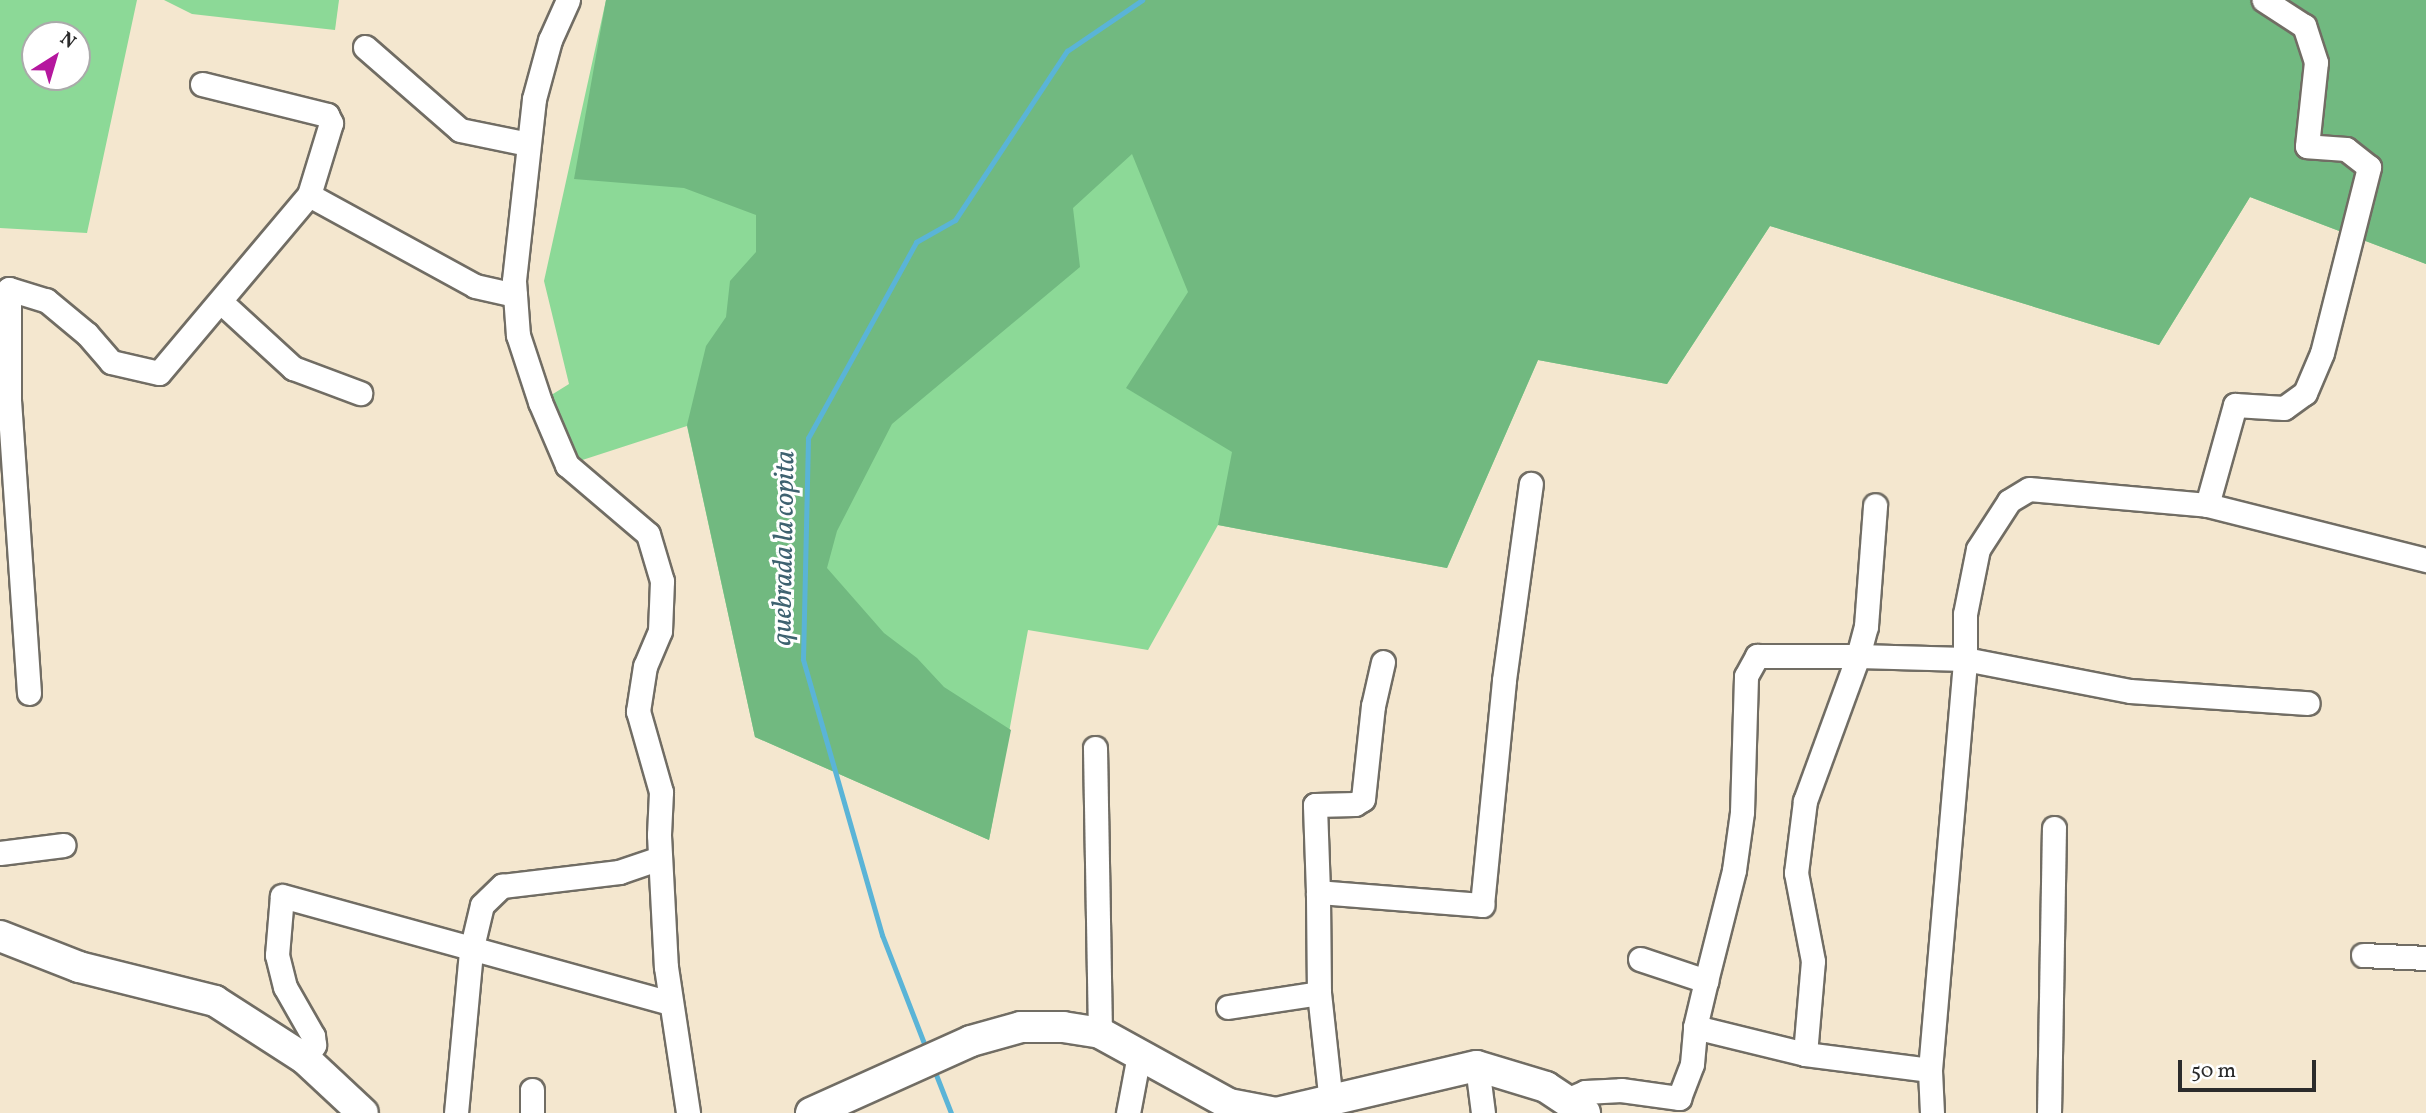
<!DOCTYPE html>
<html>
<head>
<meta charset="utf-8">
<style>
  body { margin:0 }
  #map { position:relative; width:2426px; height:1113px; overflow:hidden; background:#f4e7cf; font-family:Vollkorn,serif }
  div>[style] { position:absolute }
  .green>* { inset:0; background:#8cd997 }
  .forest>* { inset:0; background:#71b980 }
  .stream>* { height:5px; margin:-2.5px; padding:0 2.5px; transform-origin:2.5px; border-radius:2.5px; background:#5ab4d7 }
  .roads { filter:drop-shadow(2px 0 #716d64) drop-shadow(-2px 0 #716d64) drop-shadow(0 2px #716d64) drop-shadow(0 -2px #716d64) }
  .minor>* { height:23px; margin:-11.5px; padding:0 11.5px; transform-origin:11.5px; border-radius:11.5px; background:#fff }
  .major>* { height:30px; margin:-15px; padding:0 15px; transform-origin:15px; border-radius:15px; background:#fff }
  span { translate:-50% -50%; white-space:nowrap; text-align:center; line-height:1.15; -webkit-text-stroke:6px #fff; paint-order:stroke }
  .water-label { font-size:28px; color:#3e6270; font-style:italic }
  .north { position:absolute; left:21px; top:21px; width:70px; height:70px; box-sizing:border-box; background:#fff; border:2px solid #aaa; border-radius:50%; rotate:37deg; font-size:19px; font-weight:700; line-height:28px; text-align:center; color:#2b2b2b }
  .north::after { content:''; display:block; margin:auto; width:24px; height:32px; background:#b5179e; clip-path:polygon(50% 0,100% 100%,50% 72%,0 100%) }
  .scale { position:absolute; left:2178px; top:1060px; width:138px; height:32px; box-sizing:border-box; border:4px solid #2b2b2b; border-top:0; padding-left:9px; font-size:21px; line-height:24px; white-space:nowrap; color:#2b2b2b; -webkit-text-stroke:5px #fff; paint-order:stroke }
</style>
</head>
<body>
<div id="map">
  <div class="green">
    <div style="clip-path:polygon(evenodd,0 0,137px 0,87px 233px,0 228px,0 0,35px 35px,77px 35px,77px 77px,35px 77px,35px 35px)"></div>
    <div style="clip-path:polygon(164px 0,339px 0,335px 30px,192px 14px)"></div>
    <div style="clip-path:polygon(606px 0,2426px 0,2426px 264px,2250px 197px,2159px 345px,1770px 226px,1667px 384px,1538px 360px,1447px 568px,1218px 525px,1148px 650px,1028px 630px,989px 840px,755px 737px,687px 426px,567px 465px,540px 402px,569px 384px,544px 281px)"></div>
  </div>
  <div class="forest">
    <div style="clip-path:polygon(606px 0,2426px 0,2426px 264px,2250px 197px,2159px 345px,1770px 226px,1667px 384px,1538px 360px,1447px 568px,1218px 525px,1232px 452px,1126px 388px,1188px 292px,1132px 154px,1073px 208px,1080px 267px,892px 424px,837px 531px,827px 568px,884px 633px,917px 658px,944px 687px,1011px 730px,989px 840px,755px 737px,687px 425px,706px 346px,726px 317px,730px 281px,756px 252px,756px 215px,684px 188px,574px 179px)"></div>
  </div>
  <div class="stream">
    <div style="left:927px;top:1051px;width:124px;rotate:-111.2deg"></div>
    <div style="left:882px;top:935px;width:287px;rotate:-106deg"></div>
    <div style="left:803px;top:659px;width:221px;rotate:-88.7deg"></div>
    <div style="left:808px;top:438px;width:224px;rotate:-61.1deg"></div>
    <div style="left:916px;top:242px;width:45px;rotate:-29.4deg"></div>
    <div style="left:955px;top:220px;width:203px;rotate:-56.5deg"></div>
    <div style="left:1067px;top:51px;width:91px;rotate:-34.2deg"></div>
    <div style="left:933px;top:1067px;width:49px;rotate:68.6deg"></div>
  </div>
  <div class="roads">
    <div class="minor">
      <div style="left:568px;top:0;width:44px;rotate:114.2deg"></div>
      <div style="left:550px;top:40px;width:61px;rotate:105.2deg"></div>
      <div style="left:534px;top:99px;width:183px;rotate:96.3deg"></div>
      <div style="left:514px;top:281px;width:54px;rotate:85.8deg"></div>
      <div style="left:518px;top:335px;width:71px;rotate:71.8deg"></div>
      <div style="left:540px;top:402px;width:69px;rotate:66.8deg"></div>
      <div style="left:567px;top:465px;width:106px;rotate:40.4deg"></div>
      <div style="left:648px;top:534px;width:49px;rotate:73.4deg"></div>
      <div style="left:662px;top:581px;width:50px;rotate:92.3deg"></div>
      <div style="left:660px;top:631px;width:38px;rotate:113deg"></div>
      <div style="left:645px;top:666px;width:46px;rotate:98.8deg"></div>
      <div style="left:638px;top:711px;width:84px;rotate:74.1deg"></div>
      <div style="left:661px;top:792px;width:43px;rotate:92.7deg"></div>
      <div style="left:659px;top:835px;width:132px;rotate:87deg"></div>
      <div style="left:666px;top:967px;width:148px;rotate:81.4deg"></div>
      <div style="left:365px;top:47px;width:126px;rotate:41.1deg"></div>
      <div style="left:460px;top:130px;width:69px;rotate:11.6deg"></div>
      <div style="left:202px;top:84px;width:129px;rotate:13.9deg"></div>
      <div style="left:327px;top:115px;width:9px;rotate:63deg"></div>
      <div style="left:331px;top:123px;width:75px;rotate:107deg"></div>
      <div style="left:221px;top:302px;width:98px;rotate:42.5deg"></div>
      <div style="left:293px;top:368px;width:72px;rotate:20.5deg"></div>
      <div style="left:2207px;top:505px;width:226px;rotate:14.1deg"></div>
      <div style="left:29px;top:693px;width:292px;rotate:-93.9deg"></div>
      <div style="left:9px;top:402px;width:113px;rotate:-90deg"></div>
      <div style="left:9px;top:289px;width:39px;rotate:17deg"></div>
      <div style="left:46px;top:300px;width:53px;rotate:39.7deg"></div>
      <div style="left:87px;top:334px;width:37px;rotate:49deg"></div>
      <div style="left:111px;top:362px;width:49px;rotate:12.9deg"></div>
      <div style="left:159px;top:373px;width:233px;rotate:-49.9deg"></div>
      <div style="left:309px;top:195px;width:189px;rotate:28.7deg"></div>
      <div style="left:475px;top:286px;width:41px;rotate:12.7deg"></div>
      <div style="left:1095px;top:748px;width:285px;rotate:89deg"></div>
      <div style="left:0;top:853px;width:64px;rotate:-7.2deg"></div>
      <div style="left:1318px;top:892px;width:87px;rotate:-92deg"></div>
      <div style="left:1315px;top:805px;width:40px;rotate:-1.4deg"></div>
      <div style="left:1355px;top:804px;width:9px;rotate:-32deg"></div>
      <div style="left:1363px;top:799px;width:94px;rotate:-83.9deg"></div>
      <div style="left:1373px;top:706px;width:45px;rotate:-77.2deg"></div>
      <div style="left:2363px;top:955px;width:63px;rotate:2.7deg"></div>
      <div style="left:1640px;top:959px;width:70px;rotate:18.4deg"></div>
      <div style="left:1706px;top:981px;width:47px;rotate:103.4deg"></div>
      <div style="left:1695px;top:1027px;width:113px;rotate:13.8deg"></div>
      <div style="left:1805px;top:1054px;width:126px;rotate:7.3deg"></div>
      <div style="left:1706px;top:981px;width:114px;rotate:-75.8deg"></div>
      <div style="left:1734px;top:870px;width:59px;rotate:-82.1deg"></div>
      <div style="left:1742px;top:812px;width:136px;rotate:-88.3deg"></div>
      <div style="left:1746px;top:676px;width:23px;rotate:-61deg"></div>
      <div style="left:1757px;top:656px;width:101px"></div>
      <div style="left:1858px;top:656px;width:31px;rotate:-75deg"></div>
      <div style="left:1866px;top:626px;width:121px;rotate:-85.7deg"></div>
      <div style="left:1228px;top:1007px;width:92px;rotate:-8.7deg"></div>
      <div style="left:1805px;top:1054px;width:93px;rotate:-85.1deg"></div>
      <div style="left:1813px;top:961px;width:90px;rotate:-100.9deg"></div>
      <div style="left:1796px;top:873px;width:73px;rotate:-82.9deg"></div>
      <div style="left:1805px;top:801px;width:154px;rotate:-69.9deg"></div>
      <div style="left:1858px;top:656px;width:107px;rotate:1.6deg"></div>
      <div style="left:1965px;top:659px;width:168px;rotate:11deg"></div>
      <div style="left:2130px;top:691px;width:178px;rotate:3.9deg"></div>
      <div style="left:305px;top:1059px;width:17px;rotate:-57deg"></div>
      <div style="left:314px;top:1045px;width:9px;rotate:-96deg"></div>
      <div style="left:313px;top:1036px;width:56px;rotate:-119.7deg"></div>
      <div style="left:285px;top:987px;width:33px;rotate:-104deg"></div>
      <div style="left:277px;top:955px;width:59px;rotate:-85.2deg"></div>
      <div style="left:282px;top:896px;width:402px;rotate:15.4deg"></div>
      <div style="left:1477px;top:1066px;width:47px;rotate:82.7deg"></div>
      <div style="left:532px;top:1090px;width:23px;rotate:90deg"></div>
      <div style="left:1564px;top:1101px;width:23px;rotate:-23deg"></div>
      <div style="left:1585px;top:1092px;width:36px;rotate:-3deg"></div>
      <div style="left:1621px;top:1090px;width:59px;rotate:7.9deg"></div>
      <div style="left:1679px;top:1098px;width:36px;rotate:-69deg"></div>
      <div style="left:1692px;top:1064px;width:37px;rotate:-85deg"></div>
      <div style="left:1331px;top:1103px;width:111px;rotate:-96.2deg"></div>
      <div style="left:1319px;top:993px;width:101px;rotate:-90.6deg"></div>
      <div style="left:1318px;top:892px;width:165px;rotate:4.5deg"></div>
      <div style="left:1482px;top:905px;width:226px;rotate:-84.4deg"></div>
      <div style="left:1504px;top:680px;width:198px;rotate:-82.2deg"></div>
      <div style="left:456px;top:1113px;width:163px;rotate:-84.7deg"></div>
      <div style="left:471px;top:951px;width:47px;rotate:-76.6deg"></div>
      <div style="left:482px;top:905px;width:28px;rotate:-44deg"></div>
      <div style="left:502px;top:886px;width:118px;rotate:-6.8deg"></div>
      <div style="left:619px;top:872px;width:43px;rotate:-18.9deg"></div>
      <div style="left:1128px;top:1113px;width:59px;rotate:-79.3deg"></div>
      <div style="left:1932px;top:1113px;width:43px;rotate:-92.7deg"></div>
      <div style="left:1930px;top:1070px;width:412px;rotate:-85.1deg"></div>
      <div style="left:1965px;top:659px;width:45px;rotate:-90deg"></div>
      <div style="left:1965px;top:614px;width:66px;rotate:-78.7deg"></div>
      <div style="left:1978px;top:549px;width:57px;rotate:-57.1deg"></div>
      <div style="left:2009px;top:501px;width:23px;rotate:-31deg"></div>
      <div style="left:2029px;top:489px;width:179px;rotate:5.1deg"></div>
      <div style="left:2207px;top:505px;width:104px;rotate:-74.4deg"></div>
      <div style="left:2235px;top:405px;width:49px;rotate:3.5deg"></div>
      <div style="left:2284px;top:408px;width:26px;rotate:-36deg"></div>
      <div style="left:2305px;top:393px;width:43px;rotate:-67deg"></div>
      <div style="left:2322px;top:353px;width:192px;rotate:-75.8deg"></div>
      <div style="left:2369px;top:167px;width:29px;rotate:-142deg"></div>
      <div style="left:2346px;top:149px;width:39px;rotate:-176deg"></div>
      <div style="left:2307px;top:146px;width:84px;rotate:-83.9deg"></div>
      <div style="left:2316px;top:62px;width:38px;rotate:-108deg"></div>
      <div style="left:2304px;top:26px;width:48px;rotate:-147deg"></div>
      <div style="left:2049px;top:1113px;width:285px;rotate:-89deg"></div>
    </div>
    <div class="major">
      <div style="left:0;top:936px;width:85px;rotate:21.4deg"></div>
      <div style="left:79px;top:967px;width:140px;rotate:14deg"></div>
      <div style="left:215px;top:1001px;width:107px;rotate:32.8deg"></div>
      <div style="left:305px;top:1059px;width:79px;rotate:43deg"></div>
      <div style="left:811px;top:1113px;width:175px;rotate:-24.2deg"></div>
      <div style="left:971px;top:1041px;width:52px;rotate:-15.6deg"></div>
      <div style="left:1021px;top:1027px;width:42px"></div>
      <div style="left:1063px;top:1027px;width:37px;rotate:9deg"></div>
      <div style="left:1100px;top:1033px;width:147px;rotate:28.8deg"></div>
      <div style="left:1229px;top:1104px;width:48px;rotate:10.8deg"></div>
      <div style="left:1276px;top:1113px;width:206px;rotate:-13.2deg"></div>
      <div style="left:1477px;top:1066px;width:72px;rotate:16.9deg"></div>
      <div style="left:1546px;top:1087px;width:47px;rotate:33.7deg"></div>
    </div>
  </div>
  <div class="water-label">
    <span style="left:785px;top:548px;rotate:-89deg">quebrada la copita</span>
  </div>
  <div class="north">N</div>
  <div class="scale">50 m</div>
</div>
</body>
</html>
